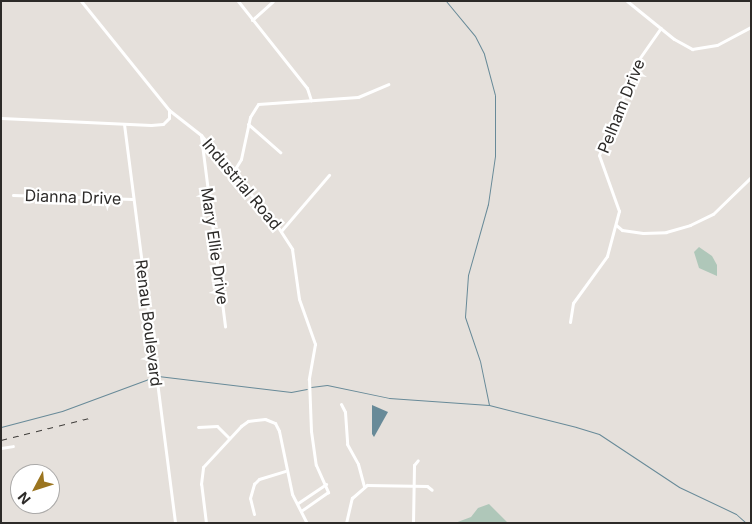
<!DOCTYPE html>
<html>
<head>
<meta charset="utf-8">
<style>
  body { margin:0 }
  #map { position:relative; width:752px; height:524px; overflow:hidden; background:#e5e0db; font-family:Inter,sans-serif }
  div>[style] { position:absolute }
  .green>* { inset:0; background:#afc7b9 }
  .water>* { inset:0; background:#688a98 }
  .stream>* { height:1px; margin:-0.5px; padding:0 0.5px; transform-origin:0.5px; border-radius:0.5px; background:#688a98 }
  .minor>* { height:3px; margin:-1.5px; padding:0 1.5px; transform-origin:1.5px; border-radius:1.5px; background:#fff }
  .rail>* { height:1px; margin-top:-0.5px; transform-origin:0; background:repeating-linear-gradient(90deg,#403e3b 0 6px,transparent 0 12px) }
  span { translate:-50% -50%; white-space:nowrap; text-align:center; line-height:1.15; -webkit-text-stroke:4.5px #fff; paint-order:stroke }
  .street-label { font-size:16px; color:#2c2a28 }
  .frame { position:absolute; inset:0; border:2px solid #2c2a28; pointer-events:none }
  .north { position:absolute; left:10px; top:464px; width:50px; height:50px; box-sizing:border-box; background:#fff; border:1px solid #abaaa9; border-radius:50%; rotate:230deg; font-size:14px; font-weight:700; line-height:20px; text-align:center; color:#2c2a28 }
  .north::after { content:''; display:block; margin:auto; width:18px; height:22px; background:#9b7520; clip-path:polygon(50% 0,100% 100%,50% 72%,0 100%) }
</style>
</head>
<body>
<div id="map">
  <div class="green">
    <div style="clip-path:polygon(699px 247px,712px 256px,717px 265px,717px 276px,699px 268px,694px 252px)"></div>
    <div style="clip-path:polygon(489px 504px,508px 523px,455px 523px,471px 517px,478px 508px)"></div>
  </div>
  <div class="water">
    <div style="clip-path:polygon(372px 405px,388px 412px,374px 437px,372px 434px)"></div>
  </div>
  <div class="stream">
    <div style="left:446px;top:1px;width:45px;rotate:50.4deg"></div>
    <div style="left:475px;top:36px;width:20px;rotate:63deg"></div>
    <div style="left:484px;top:54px;width:42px;rotate:75deg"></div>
    <div style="left:495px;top:95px;width:61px;rotate:90deg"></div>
    <div style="left:495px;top:156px;width:49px;rotate:98.3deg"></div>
    <div style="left:488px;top:204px;width:74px;rotate:105.7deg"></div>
    <div style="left:468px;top:275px;width:42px;rotate:94.1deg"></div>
    <div style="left:465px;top:317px;width:46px;rotate:71.2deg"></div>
    <div style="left:480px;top:361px;width:45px;rotate:78.4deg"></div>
    <div style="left:158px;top:376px;width:134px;rotate:6.9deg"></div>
    <div style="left:291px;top:392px;width:16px;rotate:-11deg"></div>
    <div style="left:311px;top:387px;width:16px;rotate:-7deg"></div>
    <div style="left:327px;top:385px;width:63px;rotate:11.8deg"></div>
    <div style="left:389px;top:398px;width:100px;rotate:4deg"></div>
    <div style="left:489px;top:405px;width:90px;rotate:14.2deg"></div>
    <div style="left:576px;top:427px;width:24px;rotate:17deg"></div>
    <div style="left:599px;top:434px;width:96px;rotate:33.5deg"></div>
    <div style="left:679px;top:487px;width:63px;rotate:25.3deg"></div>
    <div style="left:736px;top:514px;width:13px;rotate:42deg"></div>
    <div style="left:1px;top:427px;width:63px;rotate:-14.7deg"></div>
    <div style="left:62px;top:411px;width:98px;rotate:-20.3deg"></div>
  </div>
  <div class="minor">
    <div style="left:238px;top:1px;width:111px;rotate:51.6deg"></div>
    <div style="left:307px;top:88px;width:13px;rotate:72deg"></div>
    <div style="left:627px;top:1px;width:60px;rotate:39deg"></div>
    <div style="left:674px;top:39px;width:21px;rotate:29deg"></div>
    <div style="left:692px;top:49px;width:25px;rotate:-9deg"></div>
    <div style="left:717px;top:45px;width:38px;rotate:-28deg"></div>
    <div style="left:252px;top:20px;width:28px;rotate:-42deg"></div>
    <div style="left:169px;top:110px;width:41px;rotate:38deg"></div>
    <div style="left:201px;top:135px;width:116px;rotate:49.9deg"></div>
    <div style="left:276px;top:224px;width:30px;rotate:57deg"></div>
    <div style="left:292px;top:249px;width:50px;rotate:82deg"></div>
    <div style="left:299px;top:299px;width:48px;rotate:70.4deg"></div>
    <div style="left:315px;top:344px;width:36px;rotate:100deg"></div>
    <div style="left:309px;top:379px;width:52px;rotate:87.8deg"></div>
    <div style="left:311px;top:431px;width:34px;rotate:82deg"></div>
    <div style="left:316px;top:465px;width:30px;rotate:66deg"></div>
    <div style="left:328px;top:492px;width:32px;rotate:145deg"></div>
    <div style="left:1px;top:118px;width:150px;rotate:2.7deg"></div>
    <div style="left:151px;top:125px;width:12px;rotate:-5deg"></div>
    <div style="left:163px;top:124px;width:8px;rotate:-45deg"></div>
    <div style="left:169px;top:118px;width:8px;rotate:-90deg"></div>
    <div style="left:169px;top:110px;width:140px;rotate:-128.9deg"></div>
    <div style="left:124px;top:124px;width:402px;rotate:82.7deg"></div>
    <div style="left:248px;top:124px;width:43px;rotate:41.2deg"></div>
    <div style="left:201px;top:136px;width:192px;rotate:82.8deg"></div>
    <div style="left:233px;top:172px;width:15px;rotate:-58deg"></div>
    <div style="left:241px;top:159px;width:43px;rotate:-77.9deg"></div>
    <div style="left:250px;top:117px;width:15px;rotate:-58deg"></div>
    <div style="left:258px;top:104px;width:100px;rotate:-4deg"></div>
    <div style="left:358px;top:97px;width:33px;rotate:-23deg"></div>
    <div style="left:13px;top:195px;width:120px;rotate:1.9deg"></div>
    <div style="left:616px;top:225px;width:8px;rotate:40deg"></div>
    <div style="left:622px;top:230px;width:21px;rotate:8deg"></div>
    <div style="left:643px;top:233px;width:23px;rotate:-2deg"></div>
    <div style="left:666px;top:232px;width:25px;rotate:-16deg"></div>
    <div style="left:690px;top:225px;width:25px;rotate:-26deg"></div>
    <div style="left:713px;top:214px;width:53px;rotate:-44.2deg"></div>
    <div style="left:281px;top:231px;width:74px;rotate:-49.4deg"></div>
    <div style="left:570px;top:322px;width:19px;rotate:-81deg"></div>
    <div style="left:573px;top:303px;width:58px;rotate:-54.1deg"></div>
    <div style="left:607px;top:256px;width:47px;rotate:-75.1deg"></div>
    <div style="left:619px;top:211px;width:59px;rotate:-109.7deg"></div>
    <div style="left:599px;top:155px;width:104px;rotate:-67.4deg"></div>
    <div style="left:639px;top:59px;width:38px;rotate:-55deg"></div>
    <div style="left:341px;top:404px;width:9px;rotate:63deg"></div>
    <div style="left:345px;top:412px;width:32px;rotate:86deg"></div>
    <div style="left:347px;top:444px;width:23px;rotate:61deg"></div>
    <div style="left:358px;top:464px;width:24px;rotate:75deg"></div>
    <div style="left:198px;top:427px;width:19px;rotate:-3deg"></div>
    <div style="left:217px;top:426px;width:17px;rotate:45deg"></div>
    <div style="left:1px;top:448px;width:12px;rotate:-9deg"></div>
    <div style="left:298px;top:503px;width:34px;rotate:-34deg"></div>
    <div style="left:254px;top:514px;width:16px;rotate:-104deg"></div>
    <div style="left:250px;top:498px;width:15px;rotate:-74deg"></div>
    <div style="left:254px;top:484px;width:7px;rotate:-45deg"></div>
    <div style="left:259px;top:479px;width:27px;rotate:-17deg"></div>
    <div style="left:206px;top:523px;width:39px;rotate:-97deg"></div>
    <div style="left:201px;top:484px;width:17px;rotate:-83deg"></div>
    <div style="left:203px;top:467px;width:56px;rotate:-47.2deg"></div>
    <div style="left:241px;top:426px;width:9px;rotate:-36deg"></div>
    <div style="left:248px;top:421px;width:17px;rotate:-7deg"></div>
    <div style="left:265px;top:419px;width:11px;rotate:22deg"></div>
    <div style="left:275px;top:423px;width:9px;rotate:63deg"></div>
    <div style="left:279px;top:431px;width:64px;rotate:78.3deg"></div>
    <div style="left:292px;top:494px;width:33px;rotate:63deg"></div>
    <div style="left:346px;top:523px;width:26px;rotate:-77deg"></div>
    <div style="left:352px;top:498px;width:20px;rotate:-41deg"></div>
    <div style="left:367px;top:485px;width:60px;rotate:1deg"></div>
    <div style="left:427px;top:486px;width:6px;rotate:39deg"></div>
    <div style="left:413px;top:523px;width:58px;rotate:-89deg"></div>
    <div style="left:414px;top:465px;width:6px;rotate:-51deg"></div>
  </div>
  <div class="rail">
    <div style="left:1px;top:440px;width:91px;rotate:-14deg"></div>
  </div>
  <div class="street-label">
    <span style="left:621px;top:106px;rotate:-68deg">Pelham Drive</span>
    <span style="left:242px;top:184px;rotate:50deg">Industrial Road</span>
    <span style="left:73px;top:197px;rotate:2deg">Dianna Drive</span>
    <span style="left:215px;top:246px;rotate:82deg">Mary Ellie Drive</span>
    <span style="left:149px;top:323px;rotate:83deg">Renau Boulevard</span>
  </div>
  <div class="frame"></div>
  <div class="north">N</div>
</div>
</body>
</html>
